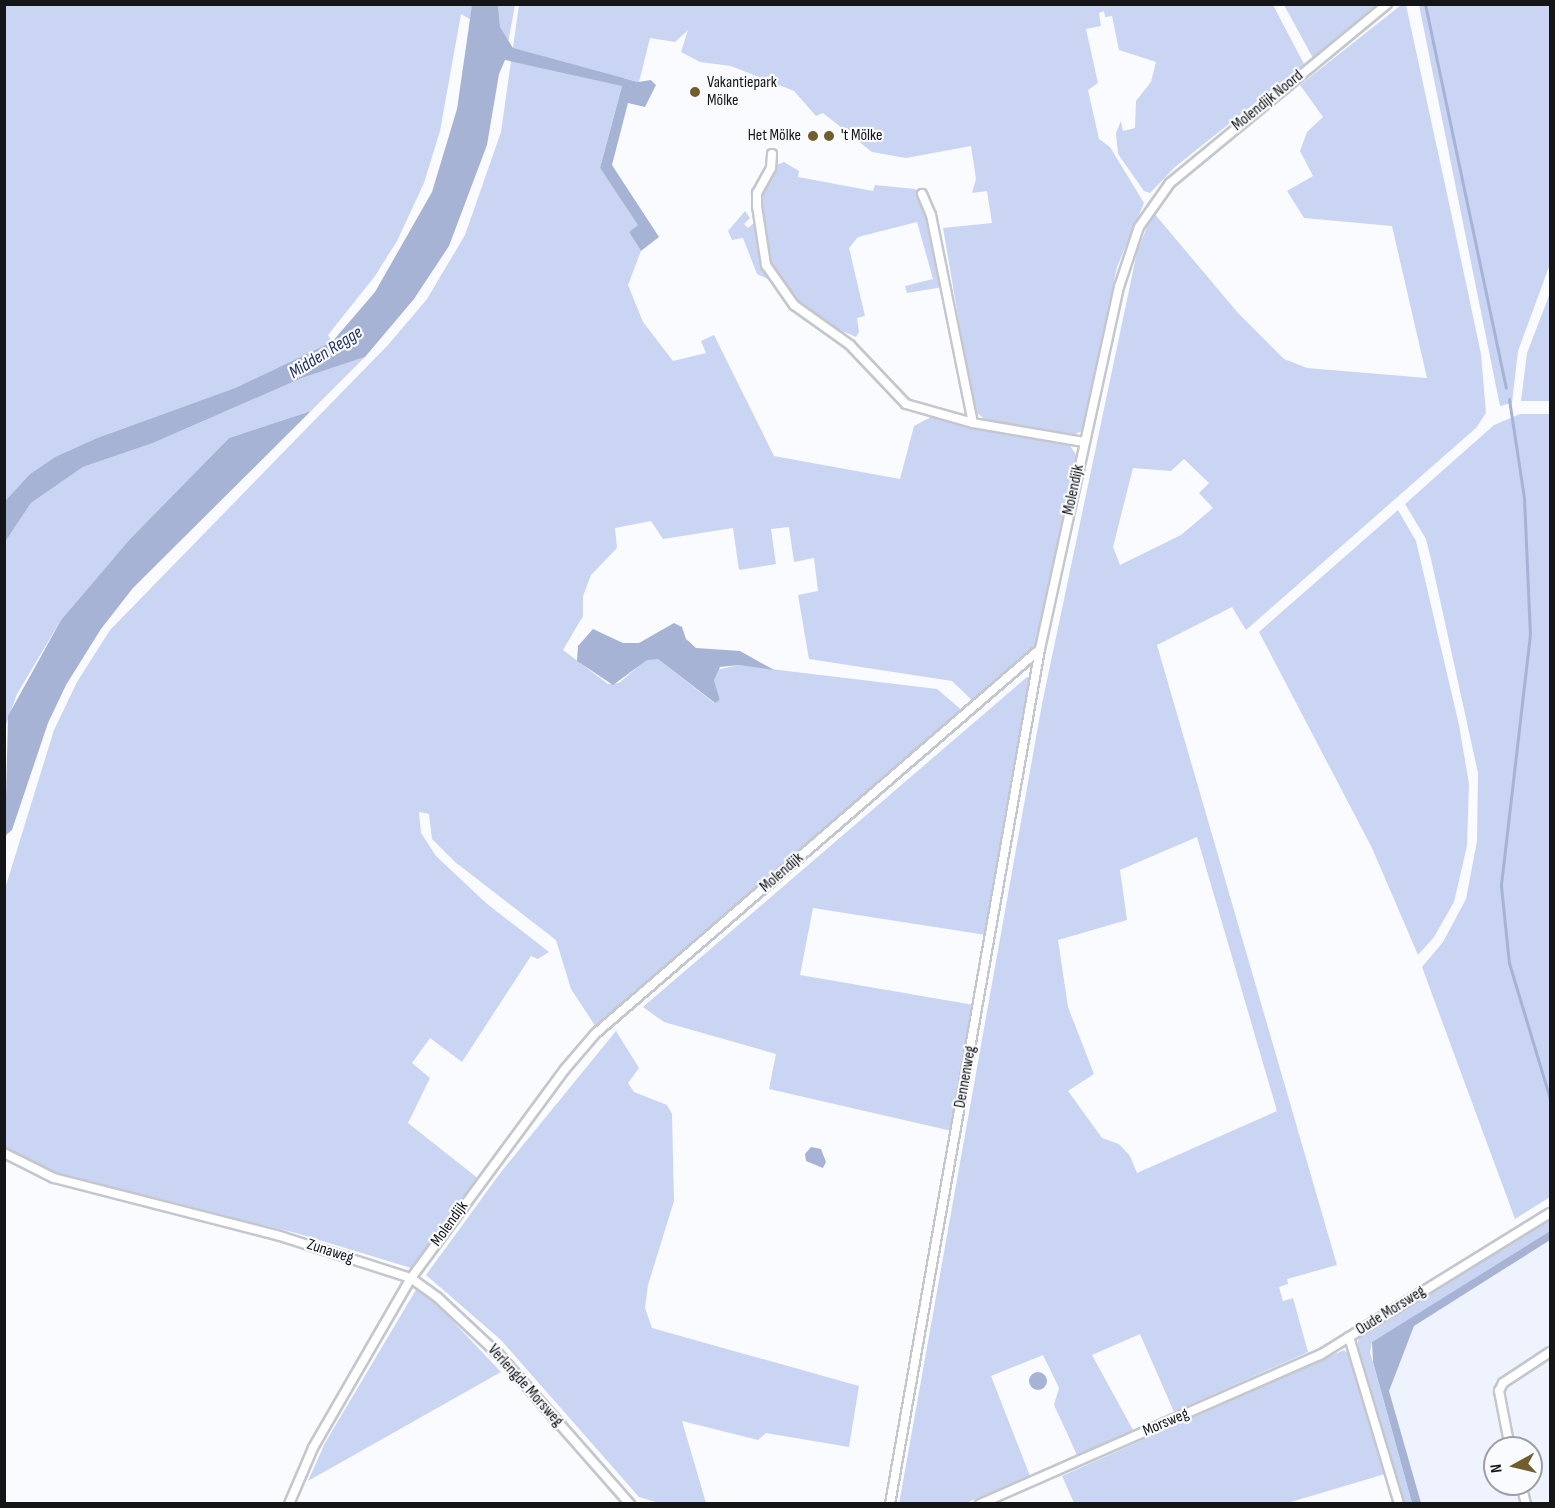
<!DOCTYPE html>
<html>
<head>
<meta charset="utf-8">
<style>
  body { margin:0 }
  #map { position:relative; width:1555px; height:1508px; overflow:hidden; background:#fafbfe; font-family:"Sofia Sans Condensed",sans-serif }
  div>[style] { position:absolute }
  .built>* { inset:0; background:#eef3fe }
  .green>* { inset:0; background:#c9d5f2 }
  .water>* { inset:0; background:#a6b3d4 }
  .round { border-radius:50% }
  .stream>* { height:3px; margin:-1.5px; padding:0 1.5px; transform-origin:1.5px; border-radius:1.5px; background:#a6b3d4 }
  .roads { filter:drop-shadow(2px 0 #c4c7cd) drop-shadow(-2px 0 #c4c7cd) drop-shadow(0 2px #c4c7cd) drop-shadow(0 -2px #c4c7cd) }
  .street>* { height:8px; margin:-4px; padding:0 4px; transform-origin:4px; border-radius:4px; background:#fff }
  .dots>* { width:16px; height:16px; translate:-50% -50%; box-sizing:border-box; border:3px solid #fafbfe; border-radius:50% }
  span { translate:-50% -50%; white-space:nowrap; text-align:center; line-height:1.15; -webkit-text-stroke:4.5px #fafbfe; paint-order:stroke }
  .poi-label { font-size:16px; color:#141517 }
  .left { translate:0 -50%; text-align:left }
  .right { translate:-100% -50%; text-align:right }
  .street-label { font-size:16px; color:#141517 }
  .water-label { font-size:18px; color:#24325e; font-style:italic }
  .frame { position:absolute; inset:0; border:6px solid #141517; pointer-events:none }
  .north { position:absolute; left:1483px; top:1436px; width:60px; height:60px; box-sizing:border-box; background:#fafbfe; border:2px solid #9e9fa2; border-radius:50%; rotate:262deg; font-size:16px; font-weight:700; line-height:24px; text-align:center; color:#141517 }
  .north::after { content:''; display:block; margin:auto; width:21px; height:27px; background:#715e2c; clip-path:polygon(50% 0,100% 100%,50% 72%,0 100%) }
</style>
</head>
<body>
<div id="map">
  <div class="built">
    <div style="clip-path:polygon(evenodd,1550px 1238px,1550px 1503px,1420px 1503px,1376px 1346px,1550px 1238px,1495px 1448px,1531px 1448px,1531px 1484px,1495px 1484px,1495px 1448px)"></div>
  </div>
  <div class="green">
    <div style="clip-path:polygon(5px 5px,472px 5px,473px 21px,461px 14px,440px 131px,424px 183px,397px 241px,375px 276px,328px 335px,332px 342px,235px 388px,97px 438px,55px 457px,30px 474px,5px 501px)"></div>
    <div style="clip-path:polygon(498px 5px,515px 5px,508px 43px,500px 27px)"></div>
    <div style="clip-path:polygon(519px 5px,1273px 5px,1304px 64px,1175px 167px,1150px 193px,1144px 191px,1118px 154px,1116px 133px,1121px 121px,1123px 131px,1135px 128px,1136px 101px,1151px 82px,1156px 62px,1119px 50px,1112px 16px,1105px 17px,1104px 11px,1099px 13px,1101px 26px,1086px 29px,1098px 83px,1088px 90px,1099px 139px,1110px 147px,1144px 203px,1117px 267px,1082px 431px,1071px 436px,990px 424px,974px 410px,943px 228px,992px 223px,987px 191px,972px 193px,976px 179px,971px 146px,906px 158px,872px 152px,823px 113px,816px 116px,794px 91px,731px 66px,700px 62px,681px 52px,688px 30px,675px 42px,650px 38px,639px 82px,624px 78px,600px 168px,639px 225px,629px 232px,641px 251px,628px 285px,643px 322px,673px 361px,706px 353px,701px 341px,714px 335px,774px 456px,900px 479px,914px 426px,931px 417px,1068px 442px,1076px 455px,1040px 637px,1033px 649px,975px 703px,952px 681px,809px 659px,798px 595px,818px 591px,814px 558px,794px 562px,789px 527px,771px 529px,776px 564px,739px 570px,733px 528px,663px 539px,651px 521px,615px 528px,617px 548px,591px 575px,583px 596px,583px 616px,563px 650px,608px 684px,619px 683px,647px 659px,658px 659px,714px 703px,720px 700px,714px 680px,716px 670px,738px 665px,937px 689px,964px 712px,598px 1030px,571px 989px,556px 940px,455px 862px,432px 839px,429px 814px,419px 812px,421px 833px,436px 856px,486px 903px,549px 952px,538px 959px,531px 956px,462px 1062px,430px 1038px,412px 1063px,430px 1078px,408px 1123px,480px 1180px,411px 1268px,296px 1233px,77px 1181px,17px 1157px,5px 1148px,4px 892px,54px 730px,77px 682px,110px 630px,388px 345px,427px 299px,465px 235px,501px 132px)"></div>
    <div style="clip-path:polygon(1284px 5px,1380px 5px,1313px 58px)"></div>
    <div style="clip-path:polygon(evenodd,1401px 5px,1406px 5px,1449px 203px,1481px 354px,1486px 413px,1476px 428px,1246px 630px,1232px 607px,1157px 645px,1337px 1265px,1287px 1279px,1288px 1284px,1279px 1287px,1283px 1301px,1293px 1298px,1308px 1352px,1174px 1412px,1140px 1334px,1092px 1355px,1133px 1430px,1077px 1455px,1054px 1405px,1059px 1388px,1043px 1355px,991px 1376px,1030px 1476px,966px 1503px,899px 1504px,1042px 704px,1137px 252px,1153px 212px,1238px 313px,1284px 359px,1307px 368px,1427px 378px,1392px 226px,1304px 218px,1287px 191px,1313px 176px,1300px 151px,1307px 132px,1323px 117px,1300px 85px,1401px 5px,1184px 459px,1209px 483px,1199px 493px,1213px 508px,1181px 535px,1120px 565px,1113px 547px,1133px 468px,1171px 471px,1184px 459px,1401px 5px,1197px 837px,1277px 1111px,1137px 1173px,1130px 1156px,1119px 1144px,1102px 1138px,1068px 1091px,1094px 1074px,1068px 1007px,1058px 940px,1127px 920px,1120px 870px,1197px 837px)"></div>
    <div style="clip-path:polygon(1419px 5px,1550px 5px,1550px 264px,1518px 351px,1512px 403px,1500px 406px)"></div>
    <div style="clip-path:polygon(784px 162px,799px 171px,798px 177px,873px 191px,875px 185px,915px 189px,925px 204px,943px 287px,907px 293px,905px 286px,933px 279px,917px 222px,858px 237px,849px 248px,865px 316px,857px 318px,859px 332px,856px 337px,833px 327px,799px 303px,769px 263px,759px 204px,776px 165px)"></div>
    <div style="clip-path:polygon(745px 211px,750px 218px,744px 224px,748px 228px,755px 222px,763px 265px,770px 280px,757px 274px,743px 238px,732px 240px,728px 231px)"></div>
    <div style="clip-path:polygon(1550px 293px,1550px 401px,1521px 401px,1527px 353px)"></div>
    <div style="clip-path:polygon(365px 357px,311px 411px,229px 438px,130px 539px,61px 620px,17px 694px,5px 728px,5px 542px,31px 503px,83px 467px,153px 443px,302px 378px)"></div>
    <div style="clip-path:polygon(1520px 414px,1550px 414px,1550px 1197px,1515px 1219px,1422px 967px,1443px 942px,1466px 899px,1477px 841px,1478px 773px,1431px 559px,1426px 539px,1405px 504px,1494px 425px)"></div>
    <div style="clip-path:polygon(1398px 510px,1416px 541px,1459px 725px,1469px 784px,1467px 846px,1454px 902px,1434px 937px,1418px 955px,1372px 848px,1259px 632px)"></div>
    <div style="clip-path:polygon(1027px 677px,1032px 677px,986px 935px,813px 908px,800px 975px,974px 1005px,952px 1131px,769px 1089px,776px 1054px,664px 1022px,643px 1007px)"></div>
    <div style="clip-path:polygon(616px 1031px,639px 1068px,628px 1083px,634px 1092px,667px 1105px,672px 1114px,674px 1201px,648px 1285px,645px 1308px,652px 1328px,859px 1386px,849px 1447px,766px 1433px,758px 1440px,682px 1421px,706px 1503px,659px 1503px,639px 1497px,501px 1340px,426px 1275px,501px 1172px)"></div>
    <div style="clip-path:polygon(1550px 1216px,1550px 1231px,1372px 1342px,1370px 1352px,1412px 1503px,1401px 1503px,1356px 1348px,1360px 1335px)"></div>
    <div style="clip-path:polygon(417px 1288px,431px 1298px,501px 1372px,308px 1481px,325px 1443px)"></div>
    <div style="clip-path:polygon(1344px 1350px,1350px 1355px,1385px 1474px,1284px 1504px,1074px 1503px,1062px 1476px)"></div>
  </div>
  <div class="water">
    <div style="clip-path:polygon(472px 5px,498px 5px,500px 27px,513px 48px,638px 82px,651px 80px,656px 85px,645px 107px,628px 103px,612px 165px,659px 237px,641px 251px,629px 232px,638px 225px,600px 168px,622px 86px,505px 60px,499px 74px,487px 145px,449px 246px,414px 299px,365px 357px,302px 378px,153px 443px,83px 467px,31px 503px,5px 542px,5px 501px,30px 474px,55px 457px,97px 438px,235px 388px,332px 342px,375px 292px,432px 192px,457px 109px)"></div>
    <div style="clip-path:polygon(311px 411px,133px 588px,101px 629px,66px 685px,48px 723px,12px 830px,5px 836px,8px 716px,61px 620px,130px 539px,229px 438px)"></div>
    <div style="clip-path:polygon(674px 623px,682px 627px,686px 639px,696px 648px,740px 651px,774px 670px,738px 665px,720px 667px,714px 680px,720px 700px,715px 703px,658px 659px,647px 660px,613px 685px,577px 661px,578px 646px,593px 629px,623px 643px,639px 643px)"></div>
    <div style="clip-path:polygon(811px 1147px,821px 1149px,826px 1162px,823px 1168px,806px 1161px,805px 1154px)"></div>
    <div style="clip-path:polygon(1550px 1231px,1550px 1240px,1414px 1326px,1389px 1391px,1421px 1503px,1412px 1503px,1373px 1362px,1372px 1342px)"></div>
    <div class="round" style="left:1029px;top:1372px;width:18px;height:18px"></div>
  </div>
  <div class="stream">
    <div style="left:1425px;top:4px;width:392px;rotate:78.1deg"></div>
    <div style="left:1509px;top:399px;width:100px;rotate:81.4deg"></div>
    <div style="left:1524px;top:498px;width:136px;rotate:87.5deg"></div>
    <div style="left:1530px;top:634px;width:254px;rotate:96.6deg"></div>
    <div style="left:1501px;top:886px;width:77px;rotate:84.1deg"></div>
    <div style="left:1509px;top:963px;width:142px;rotate:73.2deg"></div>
  </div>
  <div class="roads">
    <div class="street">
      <div style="left:772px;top:154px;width:14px;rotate:94deg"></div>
      <div style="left:771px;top:168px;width:29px;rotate:119deg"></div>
      <div style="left:757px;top:193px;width:13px;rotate:90deg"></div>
      <div style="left:757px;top:206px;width:60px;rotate:81.3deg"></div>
      <div style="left:766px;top:265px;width:49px;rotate:55deg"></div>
      <div style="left:794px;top:305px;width:69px;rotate:35.5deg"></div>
      <div style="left:850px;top:345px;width:81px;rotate:46.5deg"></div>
      <div style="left:906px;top:404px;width:70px;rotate:15.8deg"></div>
      <div style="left:973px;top:423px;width:113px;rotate:9.7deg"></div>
      <div style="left:922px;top:194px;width:23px;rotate:67deg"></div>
      <div style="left:931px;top:215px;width:212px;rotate:78.6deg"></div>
      <div style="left:4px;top:1153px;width:56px;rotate:26.6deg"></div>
      <div style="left:54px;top:1178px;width:233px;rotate:14.4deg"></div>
      <div style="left:280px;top:1236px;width:138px;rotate:17.8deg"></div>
      <div style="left:411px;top:1278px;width:196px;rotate:120deg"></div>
      <div style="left:313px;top:1448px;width:61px;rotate:113.2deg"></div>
      <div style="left:1349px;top:1337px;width:174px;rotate:73.3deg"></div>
      <div style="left:1510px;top:1448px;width:58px;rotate:-100.9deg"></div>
      <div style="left:1499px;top:1391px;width:9px;rotate:-63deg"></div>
      <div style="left:1503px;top:1383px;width:56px;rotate:-33.4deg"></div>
      <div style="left:1521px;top:1484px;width:21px;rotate:76deg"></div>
      <div style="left:630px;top:1504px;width:200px;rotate:-131.3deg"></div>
      <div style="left:498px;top:1354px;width:83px;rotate:-136.9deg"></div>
      <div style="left:437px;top:1297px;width:32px;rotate:-144deg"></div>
      <div style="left:411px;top:1278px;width:260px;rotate:-53.6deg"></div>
      <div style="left:565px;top:1069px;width:46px;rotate:-49.4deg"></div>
      <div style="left:595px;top:1034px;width:587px;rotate:-40.86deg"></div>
      <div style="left:890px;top:1504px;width:868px;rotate:-80.05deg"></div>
      <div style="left:1040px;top:649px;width:371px;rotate:-77.7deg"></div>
      <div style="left:1119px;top:287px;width:63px;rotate:-71.6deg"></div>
      <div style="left:1139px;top:227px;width:54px;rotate:-54.8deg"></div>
      <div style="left:1170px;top:183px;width:281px;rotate:-39.5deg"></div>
      <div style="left:980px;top:1504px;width:371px;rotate:-23.7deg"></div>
      <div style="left:1320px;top:1355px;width:270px;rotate:-31.7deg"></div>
    </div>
  </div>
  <div class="dots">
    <div style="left:695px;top:92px;background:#715e2c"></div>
    <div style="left:813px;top:136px;background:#715e2c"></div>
    <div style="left:829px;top:136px;background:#715e2c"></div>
  </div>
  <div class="poi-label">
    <span class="left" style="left:707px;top:92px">Vakantiepark<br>Mölke</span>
    <span class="right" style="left:801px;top:136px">Het Mölke</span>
    <span class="left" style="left:841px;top:136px">'t Mölke</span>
  </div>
  <div class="street-label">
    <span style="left:1268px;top:101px;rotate:-39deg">Molendijk Noord</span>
    <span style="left:1074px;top:490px;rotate:-78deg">Molendijk</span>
    <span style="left:782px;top:873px;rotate:-41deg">Molendijk</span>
    <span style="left:966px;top:1077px;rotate:-80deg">Dennenweg</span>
    <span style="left:450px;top:1224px;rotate:-54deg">Molendijk</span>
    <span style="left:330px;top:1252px;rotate:18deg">Zunaweg</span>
    <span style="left:1391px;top:1311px;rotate:-32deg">Oude Morsweg</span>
    <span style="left:525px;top:1386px;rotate:48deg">Verlengde Morsweg</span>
    <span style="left:1166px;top:1423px;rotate:-23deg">Morsweg</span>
  </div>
  <div class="water-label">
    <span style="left:326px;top:353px;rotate:-32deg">Midden Regge</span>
  </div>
  <div class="frame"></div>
  <div class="north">N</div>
</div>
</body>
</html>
